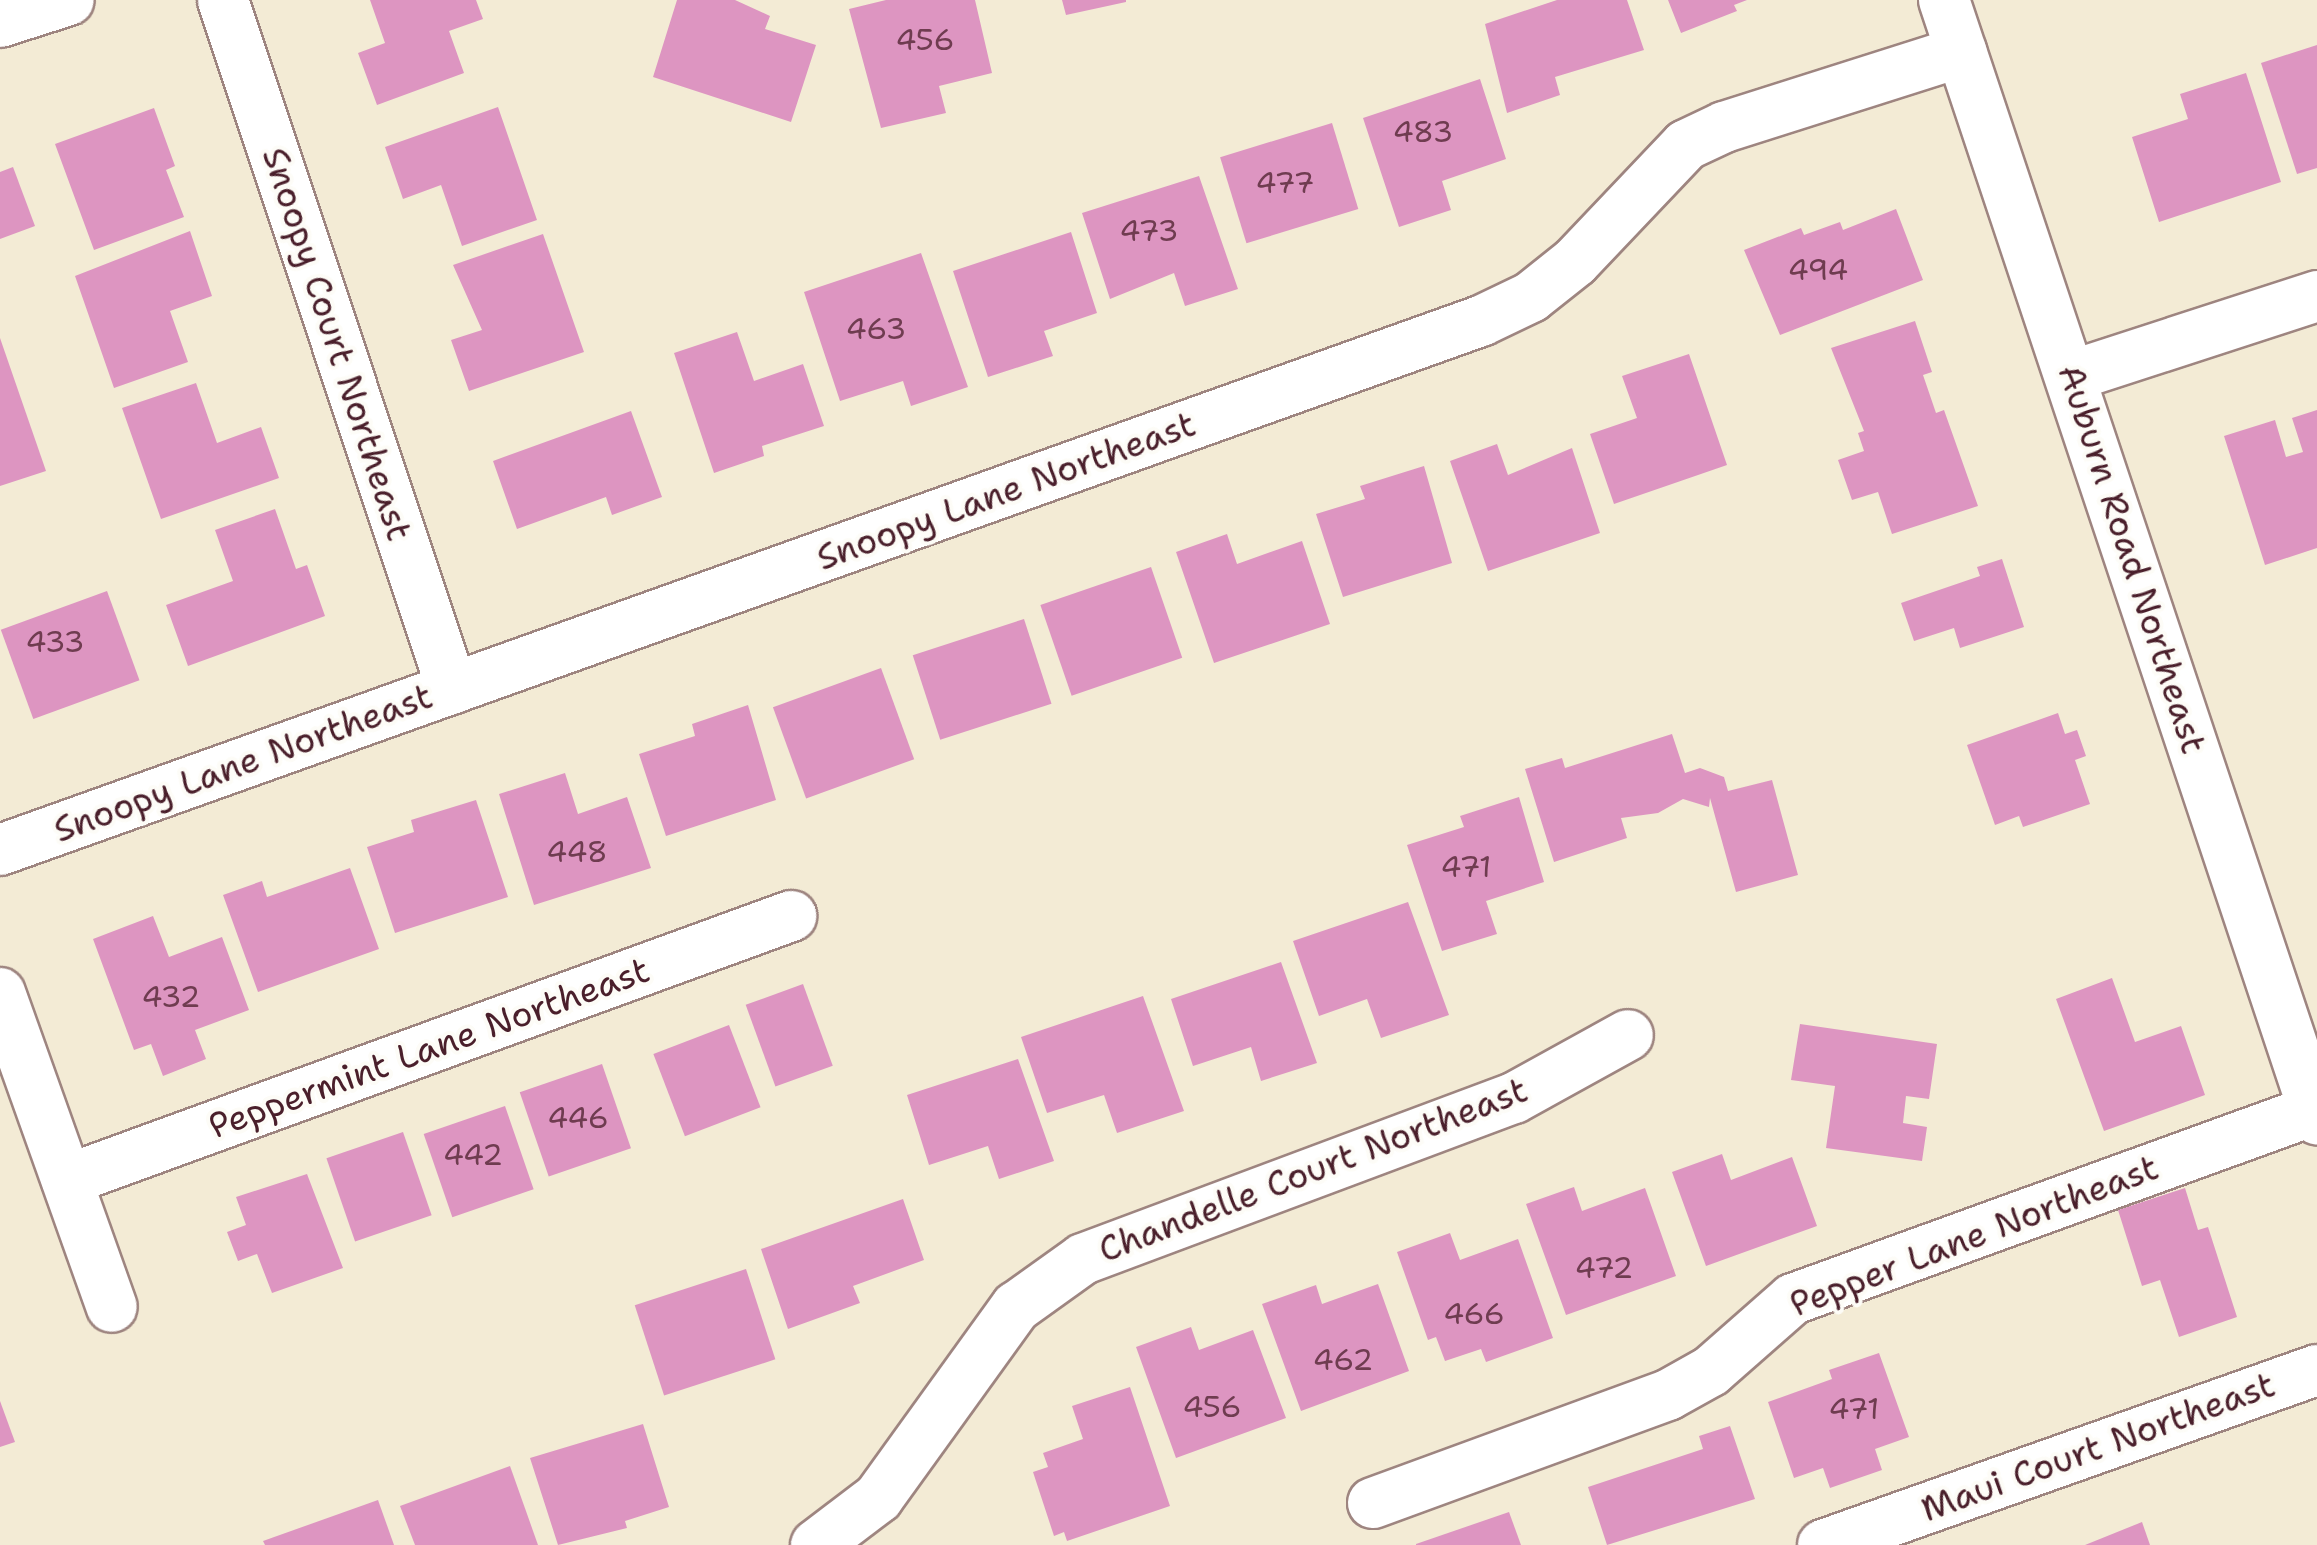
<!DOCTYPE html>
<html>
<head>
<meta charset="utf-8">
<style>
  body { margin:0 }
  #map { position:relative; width:2317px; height:1545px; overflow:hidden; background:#f3ebd5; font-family:"Shantell Sans",sans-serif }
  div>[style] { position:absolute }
  .building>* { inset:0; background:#dd95c1; transform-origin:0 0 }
  .roads { filter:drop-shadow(2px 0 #9e8580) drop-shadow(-2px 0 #9e8580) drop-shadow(0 2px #9e8580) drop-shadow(0 -2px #9e8580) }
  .minor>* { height:50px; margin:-25px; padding:0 25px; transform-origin:25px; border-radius:25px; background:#fff }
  span { translate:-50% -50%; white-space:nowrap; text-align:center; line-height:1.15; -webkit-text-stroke:8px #fdfcf7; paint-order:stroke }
  .number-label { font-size:30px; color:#6f3c50 }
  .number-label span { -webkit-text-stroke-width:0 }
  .street-label { font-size:35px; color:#4a1f2b }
</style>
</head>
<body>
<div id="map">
  <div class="building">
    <div style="clip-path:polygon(370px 0,476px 0,483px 19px,449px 31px,464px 73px,377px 105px,358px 53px,385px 43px)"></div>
    <div style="clip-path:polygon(677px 0,735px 0,770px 16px,765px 29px,816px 45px,791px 122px,653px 77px)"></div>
    <div style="clip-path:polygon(886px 0,975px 0,992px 73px,939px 86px,946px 113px,881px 128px,849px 9px)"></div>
    <div style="clip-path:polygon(1062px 0,1126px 0,1126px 2px,1066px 15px)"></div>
    <div style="clip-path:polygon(1557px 0,1627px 0,1644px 50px,1555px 77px,1560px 95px,1507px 113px,1485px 24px)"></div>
    <div style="clip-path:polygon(1668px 0,1747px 0,1734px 5px,1737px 11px,1681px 33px)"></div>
    <div style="clip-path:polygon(2317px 45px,2317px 168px,2297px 174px,2261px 63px)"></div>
    <div style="clip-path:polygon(2246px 73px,2281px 182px,2159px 222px,2132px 137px,2188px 119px,2180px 94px)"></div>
    <div style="clip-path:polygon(1480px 79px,1506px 159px,1442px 181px,1451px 210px,1399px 227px,1363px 118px)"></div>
    <div style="clip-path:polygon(498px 107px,537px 220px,462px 246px,441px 185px,403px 199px,385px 147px)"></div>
    <div style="clip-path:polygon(154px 108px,175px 166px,166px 170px,184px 217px,94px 250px,55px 144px)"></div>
    <div style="left:1332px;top:123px;width:90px;height:117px;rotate:73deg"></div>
    <div style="clip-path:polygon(13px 167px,35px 226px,0 239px,0 172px)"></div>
    <div style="clip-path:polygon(1199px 176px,1238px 289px,1185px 306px,1174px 273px,1110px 299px,1082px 213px)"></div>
    <div style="clip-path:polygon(1896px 209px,1923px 280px,1780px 335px,1744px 250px,1801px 228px,1804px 235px,1840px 222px,1843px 230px)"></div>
    <div style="clip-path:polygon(190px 231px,212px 296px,170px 311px,188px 362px,114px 388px,75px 276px)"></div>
    <div style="clip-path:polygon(1071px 232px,1097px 313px,1044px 331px,1053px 356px,988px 377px,953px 271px)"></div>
    <div style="clip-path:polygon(543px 234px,584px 352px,469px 391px,451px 340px,482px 330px,453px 265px)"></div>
    <div style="clip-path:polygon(921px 253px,968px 387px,911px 406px,903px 381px,840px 401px,804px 292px)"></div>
    <div style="clip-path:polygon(1915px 321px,1932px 372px,1923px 375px,1936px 413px,1944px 410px,1978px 506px,1892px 534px,1878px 492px,1852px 500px,1838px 460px,1864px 451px,1858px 433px,1864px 431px,1831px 348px)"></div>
    <div style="clip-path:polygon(737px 332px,754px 381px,803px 364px,824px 426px,762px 446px,764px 456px,714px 473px,674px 353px)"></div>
    <div style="clip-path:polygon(0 338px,46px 471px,0 486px)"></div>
    <div style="clip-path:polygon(1689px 354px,1727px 465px,1614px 504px,1590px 434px,1637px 418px,1622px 376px)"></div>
    <div style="clip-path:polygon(196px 383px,217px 443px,261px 427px,279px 478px,161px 519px,122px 408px)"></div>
    <div style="clip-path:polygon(2317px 410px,2317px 548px,2265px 565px,2224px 436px,2275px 420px,2286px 457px,2303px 452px,2292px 418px)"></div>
    <div style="clip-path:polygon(631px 411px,662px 497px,612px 515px,606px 497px,517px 529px,493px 461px)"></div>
    <div style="clip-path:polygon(1497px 444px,1508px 475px,1572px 448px,1600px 533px,1488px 571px,1450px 461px)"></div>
    <div style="clip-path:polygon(1424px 466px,1452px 563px,1343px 597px,1316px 514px,1365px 499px,1360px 486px)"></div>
    <div style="clip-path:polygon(275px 509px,296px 569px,307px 565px,325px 616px,188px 666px,166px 605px,233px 581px,215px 530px)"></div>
    <div style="clip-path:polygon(1227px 534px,1237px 564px,1302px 541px,1330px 624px,1214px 663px,1176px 552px)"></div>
    <div style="clip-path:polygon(2002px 559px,2024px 627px,1960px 648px,1954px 628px,1914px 641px,1901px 603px,1980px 576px,1977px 567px)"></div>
    <div style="left:1151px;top:567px;width:96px;height:117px;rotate:71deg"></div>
    <div style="left:107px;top:591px;width:95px;height:113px;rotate:70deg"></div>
    <div style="left:1024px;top:619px;width:89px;height:117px;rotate:72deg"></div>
    <div style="left:881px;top:668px;width:97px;height:115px;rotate:70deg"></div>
    <div style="clip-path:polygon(748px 705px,776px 800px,666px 836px,639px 754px,695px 736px,692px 724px)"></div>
    <div style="clip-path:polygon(2058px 713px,2065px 734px,2077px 730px,2086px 756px,2075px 760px,2090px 804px,2023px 827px,2019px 816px,1995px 825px,1967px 745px)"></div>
    <div style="clip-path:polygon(1672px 734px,1685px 773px,1700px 768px,1724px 777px,1728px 791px,1772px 780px,1798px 875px,1736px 892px,1710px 798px,1709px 807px,1683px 799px,1658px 813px,1621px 818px,1627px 838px,1554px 862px,1525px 769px,1562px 758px,1565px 768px)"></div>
    <div style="clip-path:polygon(565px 773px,578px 814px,627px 797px,651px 868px,534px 905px,499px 794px)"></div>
    <div style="clip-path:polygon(1519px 797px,1544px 882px,1486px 901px,1497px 934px,1442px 951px,1407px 845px,1464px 827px,1460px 816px)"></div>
    <div style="clip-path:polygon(476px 800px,508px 897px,395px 933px,367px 847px,414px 832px,411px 820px)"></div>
    <div style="clip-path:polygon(350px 868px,379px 949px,258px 992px,223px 895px,262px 881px,267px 897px)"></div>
    <div style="clip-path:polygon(1408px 902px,1449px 1015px,1381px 1038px,1367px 999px,1319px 1016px,1293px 941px)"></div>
    <div style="clip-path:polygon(153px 916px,169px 957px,222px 937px,249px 1010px,195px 1030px,206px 1059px,163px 1076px,151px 1044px,134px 1050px,93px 939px)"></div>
    <div style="clip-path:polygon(1281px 962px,1317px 1063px,1261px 1081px,1251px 1047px,1193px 1066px,1171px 999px)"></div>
    <div style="clip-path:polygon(2112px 978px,2135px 1042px,2181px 1026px,2205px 1095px,2104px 1131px,2056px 999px)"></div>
    <div style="left:803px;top:984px;width:87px;height:61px;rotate:70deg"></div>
    <div style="clip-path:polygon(1143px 996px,1184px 1111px,1117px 1133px,1104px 1095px,1047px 1113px,1021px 1037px)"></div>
    <div style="clip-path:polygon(1800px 1024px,1937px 1044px,1929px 1099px,1906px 1096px,1903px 1123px,1927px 1127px,1922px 1161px,1826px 1148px,1835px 1086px,1791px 1080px)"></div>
    <div style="left:729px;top:1025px;width:88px;height:81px;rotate:69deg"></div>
    <div style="clip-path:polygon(1018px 1059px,1054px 1161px,999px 1179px,988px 1146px,929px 1165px,907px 1095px)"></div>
    <div style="left:602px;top:1064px;width:89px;height:87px;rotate:71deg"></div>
    <div style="left:505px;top:1106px;width:88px;height:86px;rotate:71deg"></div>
    <div style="left:403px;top:1132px;width:88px;height:81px;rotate:71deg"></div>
    <div style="clip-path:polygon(1722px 1154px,1731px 1180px,1792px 1157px,1817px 1226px,1706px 1266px,1672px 1172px)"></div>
    <div style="clip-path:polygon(307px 1174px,343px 1268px,272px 1293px,257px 1254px,238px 1261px,227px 1232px,246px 1225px,236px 1197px)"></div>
    <div style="clip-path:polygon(1574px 1187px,1582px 1211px,1645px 1188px,1676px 1276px,1566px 1315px,1526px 1204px)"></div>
    <div style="clip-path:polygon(2185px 1188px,2198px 1230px,2208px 1227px,2237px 1317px,2179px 1337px,2160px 1280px,2142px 1286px,2118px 1210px)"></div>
    <div style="clip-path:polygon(903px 1199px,924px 1260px,853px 1286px,860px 1303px,788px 1329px,761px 1249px)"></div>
    <div style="clip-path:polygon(1450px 1233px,1460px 1260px,1518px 1239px,1553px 1338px,1486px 1362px,1481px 1349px,1445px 1361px,1436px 1337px,1428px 1340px,1397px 1252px)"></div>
    <div style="left:746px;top:1269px;width:95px;height:117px;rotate:72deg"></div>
    <div style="clip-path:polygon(1378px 1284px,1409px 1371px,1301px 1411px,1262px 1304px,1316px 1285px,1322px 1304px)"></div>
    <div style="clip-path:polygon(1191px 1327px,1199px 1350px,1253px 1330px,1286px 1418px,1176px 1458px,1136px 1347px)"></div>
    <div style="clip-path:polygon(1879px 1353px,1909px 1437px,1875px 1449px,1882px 1470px,1830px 1488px,1823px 1468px,1794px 1478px,1768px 1402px,1832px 1379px,1829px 1370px)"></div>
    <div style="clip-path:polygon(1130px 1387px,1170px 1506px,1067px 1541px,1064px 1532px,1054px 1536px,1033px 1472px,1048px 1467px,1043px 1453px,1083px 1439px,1072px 1406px)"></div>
    <div style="clip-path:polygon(0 1401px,15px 1442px,0 1447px)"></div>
    <div style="clip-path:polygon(643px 1424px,669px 1507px,625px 1521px,627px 1528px,558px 1545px,530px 1458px)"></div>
    <div style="clip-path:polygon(1730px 1426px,1755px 1499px,1607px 1545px,1588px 1487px,1703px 1449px,1699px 1436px)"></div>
    <div style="clip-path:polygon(510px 1466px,538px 1545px,415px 1545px,400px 1506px)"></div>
    <div style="clip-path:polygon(378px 1500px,394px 1545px,265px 1545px,263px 1541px)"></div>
    <div style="clip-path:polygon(1509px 1512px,1521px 1545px,1416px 1545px,1416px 1544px)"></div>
    <div style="clip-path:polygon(2142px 1522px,2150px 1545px,2085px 1545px)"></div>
  </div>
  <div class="roads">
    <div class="minor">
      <div style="left:223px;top:0;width:726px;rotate:71.61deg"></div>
      <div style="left:1944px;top:0;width:1180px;rotate:71.57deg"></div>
      <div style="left:0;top:22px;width:72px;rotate:-17.7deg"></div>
      <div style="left:2071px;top:376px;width:259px;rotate:-18deg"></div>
      <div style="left:0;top:850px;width:1573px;rotate:-19.66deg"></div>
      <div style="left:1481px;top:321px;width:55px;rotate:-25.6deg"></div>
      <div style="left:1531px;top:297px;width:56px;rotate:-38.5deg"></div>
      <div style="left:1575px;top:262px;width:161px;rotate:-46.5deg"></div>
      <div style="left:1686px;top:145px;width:42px;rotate:-25.3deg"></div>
      <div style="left:1724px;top:127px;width:249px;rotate:-17.6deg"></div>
      <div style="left:0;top:993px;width:333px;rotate:70.4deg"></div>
      <div style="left:67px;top:1180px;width:771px;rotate:-20.03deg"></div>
      <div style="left:1373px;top:1503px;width:314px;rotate:-20.1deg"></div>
      <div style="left:1668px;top:1395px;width:49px;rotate:-29.2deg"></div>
      <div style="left:1711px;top:1371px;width:109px;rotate:-41.3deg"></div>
      <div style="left:1793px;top:1299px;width:554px;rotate:-19.94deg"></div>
      <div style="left:816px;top:1545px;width:78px;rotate:-37.2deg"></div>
      <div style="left:878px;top:1498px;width:236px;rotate:-54.2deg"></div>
      <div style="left:1016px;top:1307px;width:82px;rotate:-35.6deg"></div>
      <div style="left:1083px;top:1259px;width:460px;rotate:-20.5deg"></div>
      <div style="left:1514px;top:1098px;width:130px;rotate:-28.9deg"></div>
      <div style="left:1823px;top:1545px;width:524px;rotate:-19.51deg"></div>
    </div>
  </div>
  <div class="number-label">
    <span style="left:925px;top:40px">456</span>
    <span style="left:1423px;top:132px">483</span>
    <span style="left:1285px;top:183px">477</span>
    <span style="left:1149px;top:231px">473</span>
    <span style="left:1818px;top:270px">494</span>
    <span style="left:876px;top:329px">463</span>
    <span style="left:55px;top:642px">433</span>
    <span style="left:577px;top:852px">448</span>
    <span style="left:1466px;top:867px">471</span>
    <span style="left:171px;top:997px">432</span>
    <span style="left:578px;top:1118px">446</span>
    <span style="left:473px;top:1155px">442</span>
    <span style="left:1604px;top:1268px">472</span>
    <span style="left:1474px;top:1314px">466</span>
    <span style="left:1343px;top:1360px">462</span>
    <span style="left:1212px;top:1407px">456</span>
    <span style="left:1854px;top:1409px">471</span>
  </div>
  <div class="street-label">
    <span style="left:337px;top:344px;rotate:72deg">Snoopy Court Northeast</span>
    <span style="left:1006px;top:491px;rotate:-20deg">Snoopy Lane Northeast</span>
    <span style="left:2132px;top:559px;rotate:72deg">Auburn Road Northeast</span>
    <span style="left:243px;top:763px;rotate:-20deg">Snoopy Lane Northeast</span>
    <span style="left:429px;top:1048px;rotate:-20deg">Peppermint Lane Northeast</span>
    <span style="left:1313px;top:1170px;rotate:-21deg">Chandelle Court Northeast</span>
    <span style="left:1974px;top:1236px;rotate:-21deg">Pepper Lane Northeast</span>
    <span style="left:2098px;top:1447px;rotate:-20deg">Maui Court Northeast</span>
  </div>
</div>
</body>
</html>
